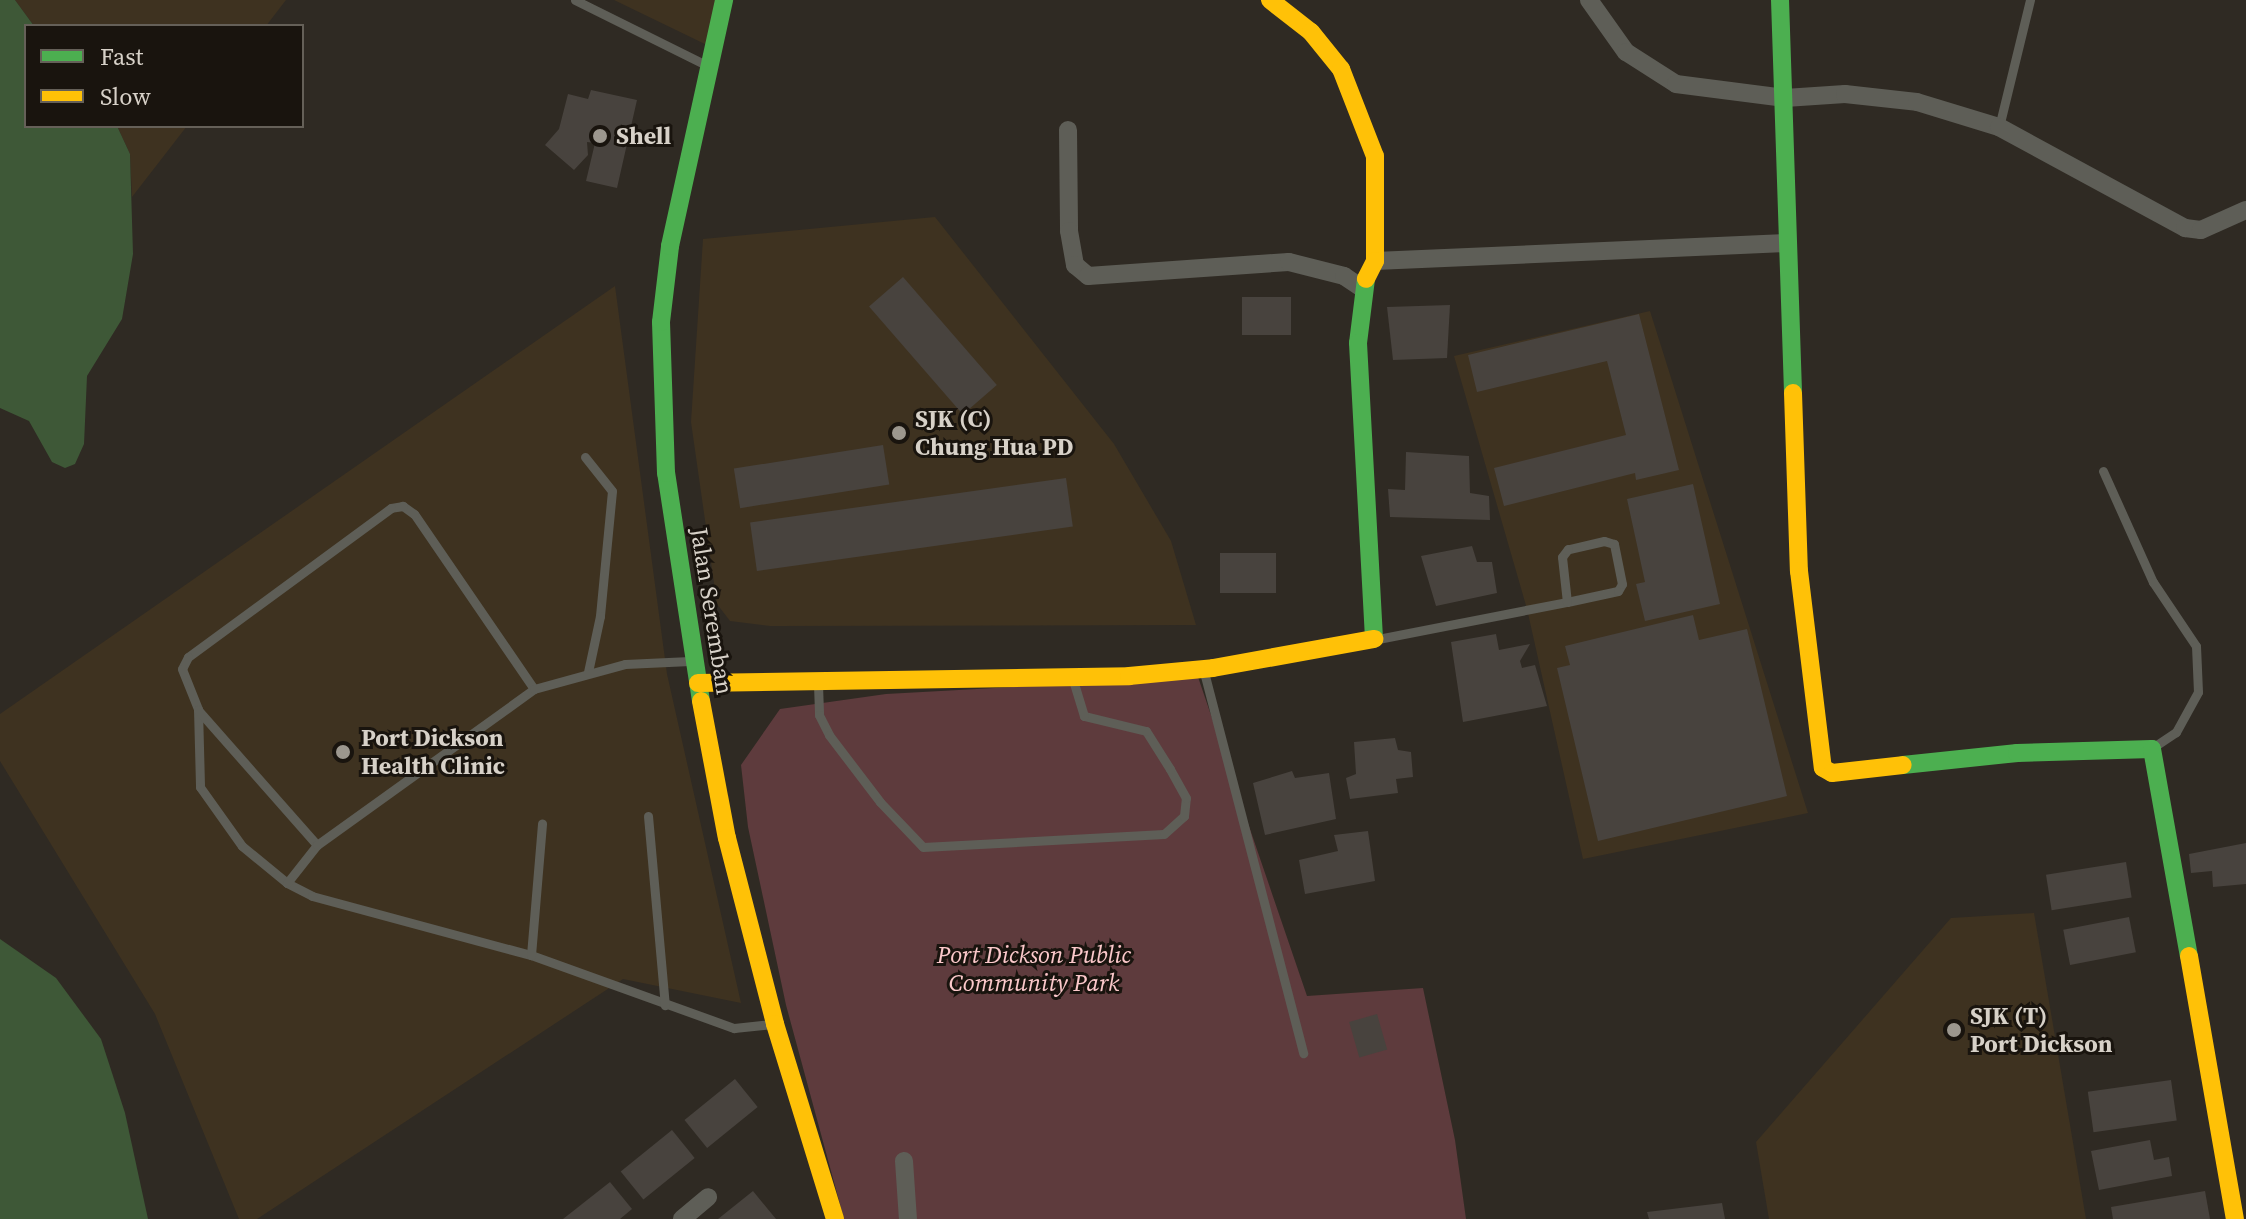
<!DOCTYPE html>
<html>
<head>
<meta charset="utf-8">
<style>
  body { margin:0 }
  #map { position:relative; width:2246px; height:1219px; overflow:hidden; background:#2f2a23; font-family:"Source Serif 4",serif }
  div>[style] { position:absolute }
  .built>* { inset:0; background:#3e3220 }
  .green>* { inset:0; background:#5e3b3d }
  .water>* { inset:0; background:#3e5837 }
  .building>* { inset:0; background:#48433e; transform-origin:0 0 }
  .lane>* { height:9px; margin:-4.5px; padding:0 4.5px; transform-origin:4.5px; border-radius:4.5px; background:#5e5e57 }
  .street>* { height:18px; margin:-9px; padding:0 9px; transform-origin:9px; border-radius:9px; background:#5e5e57 }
  .fast>* { height:18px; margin:-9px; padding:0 9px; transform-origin:9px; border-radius:9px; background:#4caf50 }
  .slow>* { height:18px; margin:-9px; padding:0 9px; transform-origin:9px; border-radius:9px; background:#ffc107 }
  .dots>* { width:22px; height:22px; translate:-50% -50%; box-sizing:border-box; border:4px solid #19140e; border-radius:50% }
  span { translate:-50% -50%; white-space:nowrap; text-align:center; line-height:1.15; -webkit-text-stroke:6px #19140e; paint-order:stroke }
  .poi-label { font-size:24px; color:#d7d1c8; font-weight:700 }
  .left { translate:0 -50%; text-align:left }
  .street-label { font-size:24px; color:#d7d1c8 }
  .park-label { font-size:24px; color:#fcc9cb; font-style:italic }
  .legend { position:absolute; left:24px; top:24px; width:280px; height:104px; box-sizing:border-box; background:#19140e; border:2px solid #656058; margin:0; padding:10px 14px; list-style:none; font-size:24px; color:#d7d1c8 }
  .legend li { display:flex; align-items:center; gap:16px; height:40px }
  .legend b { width:40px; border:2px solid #656058 }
</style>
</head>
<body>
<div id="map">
  <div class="built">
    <div style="clip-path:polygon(15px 0,286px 0,266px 26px,34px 26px)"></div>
    <div style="clip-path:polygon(614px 0,724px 0,711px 47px)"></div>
    <div style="clip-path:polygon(117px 126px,187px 126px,132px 197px,130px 154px)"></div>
    <div style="clip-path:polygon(935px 217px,1114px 444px,1171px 541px,1196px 625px,770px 626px,730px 621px,717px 604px,691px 422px,703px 239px)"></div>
    <div style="clip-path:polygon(615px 286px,667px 674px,741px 1003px,623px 979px,257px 1219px,239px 1219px,155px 1014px,0 761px,0 714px)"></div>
    <div style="clip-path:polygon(1650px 311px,1808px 813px,1583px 859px,1527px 609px,1454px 356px)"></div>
    <div style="clip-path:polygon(2034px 913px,2086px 1219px,1769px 1219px,1756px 1142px,1951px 918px)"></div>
  </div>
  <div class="green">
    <div style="clip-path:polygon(1198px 677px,1307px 996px,1423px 988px,1455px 1140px,1466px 1219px,844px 1219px,786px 1005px,748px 827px,741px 765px,780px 709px,886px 694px)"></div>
  </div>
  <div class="water">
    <div style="clip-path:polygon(0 0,15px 0,34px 26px,26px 26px,26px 126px,117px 126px,130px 154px,133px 254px,122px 319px,87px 376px,84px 444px,75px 464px,65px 468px,52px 462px,29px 421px,0 408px)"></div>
    <div style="clip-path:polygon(0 939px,56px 978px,101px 1039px,125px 1113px,148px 1219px,0 1219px)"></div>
  </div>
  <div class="building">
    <div style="clip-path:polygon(591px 90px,637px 100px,617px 188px,586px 181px,595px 143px,587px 142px,588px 155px,574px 170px,545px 145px,559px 129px,568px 94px,588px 99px)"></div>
    <div style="left:903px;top:277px;width:143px;height:45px;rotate:49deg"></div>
    <div style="left:1242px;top:297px;width:49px;height:38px"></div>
    <div style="clip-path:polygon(1450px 305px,1447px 358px,1393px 360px,1387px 307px)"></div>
    <div style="clip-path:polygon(1639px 314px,1679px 470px,1636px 480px,1635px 473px,1504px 506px,1494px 468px,1626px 435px,1607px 361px,1477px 392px,1468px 355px)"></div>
    <div style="left:883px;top:445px;width:40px;height:151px;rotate:81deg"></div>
    <div style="clip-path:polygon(1406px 452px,1469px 456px,1470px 493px,1489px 496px,1490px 520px,1390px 517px,1388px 489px,1405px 490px)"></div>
    <div style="left:1066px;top:478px;width:49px;height:319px;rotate:82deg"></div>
    <div style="clip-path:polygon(1693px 484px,1720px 604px,1645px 621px,1636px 584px,1645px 582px,1627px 499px)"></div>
    <div style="clip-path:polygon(1472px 546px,1477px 562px,1492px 562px,1497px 593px,1436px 606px,1421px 556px)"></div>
    <div style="left:1220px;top:553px;width:56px;height:40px"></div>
    <div style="clip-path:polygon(1693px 615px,1699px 640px,1747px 629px,1787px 796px,1598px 841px,1557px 668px,1570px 665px,1565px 646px)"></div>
    <div style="clip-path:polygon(1496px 634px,1499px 650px,1530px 644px,1520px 661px,1522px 668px,1535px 665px,1547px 706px,1463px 722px,1451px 642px)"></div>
    <div style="clip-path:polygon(1395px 738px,1398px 750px,1411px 752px,1413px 777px,1396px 779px,1398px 793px,1350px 799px,1346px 778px,1356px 774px,1354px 742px)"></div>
    <div style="clip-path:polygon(1292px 771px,1295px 778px,1329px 773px,1336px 819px,1265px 835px,1253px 783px)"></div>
    <div style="clip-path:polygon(1368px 831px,1375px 881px,1305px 894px,1299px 860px,1338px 851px,1334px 835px)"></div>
    <div style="clip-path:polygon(2246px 843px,2246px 884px,2213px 887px,2212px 871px,2191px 873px,2189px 854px)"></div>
    <div style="left:2126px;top:862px;width:36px;height:81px;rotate:81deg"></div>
    <div style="left:2129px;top:917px;width:36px;height:67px;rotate:79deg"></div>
    <div style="left:1377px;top:1014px;width:37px;height:29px;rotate:74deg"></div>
    <div style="left:735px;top:1079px;width:36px;height:65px;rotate:51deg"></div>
    <div style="left:2171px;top:1080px;width:41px;height:84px;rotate:82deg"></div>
    <div style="left:672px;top:1130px;width:36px;height:66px;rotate:51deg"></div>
    <div style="clip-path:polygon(2150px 1140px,2154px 1160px,2169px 1157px,2172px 1176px,2099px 1190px,2091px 1151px)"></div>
    <div style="clip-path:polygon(610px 1182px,632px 1209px,620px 1219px,563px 1219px)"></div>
    <div style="clip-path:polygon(753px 1191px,776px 1219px,718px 1219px)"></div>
    <div style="clip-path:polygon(2205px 1191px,2210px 1219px,2113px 1219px,2111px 1207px)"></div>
    <div style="clip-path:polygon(1722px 1203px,1725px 1219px,1649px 1219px,1647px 1212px)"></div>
  </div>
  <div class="lane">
    <div style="left:575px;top:0;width:144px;rotate:26.4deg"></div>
    <div style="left:1999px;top:127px;width:131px;rotate:-76.3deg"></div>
    <div style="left:585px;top:457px;width:43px;rotate:51.5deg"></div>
    <div style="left:612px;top:491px;width:126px;rotate:95.5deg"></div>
    <div style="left:600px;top:616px;width:57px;rotate:102.1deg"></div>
    <div style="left:2103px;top:471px;width:122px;rotate:65.8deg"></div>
    <div style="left:2153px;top:582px;width:77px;rotate:56.1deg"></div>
    <div style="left:2196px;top:646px;width:46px;rotate:87.5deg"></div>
    <div style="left:2198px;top:692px;width:46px;rotate:118.8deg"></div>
    <div style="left:2176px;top:732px;width:27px;rotate:146deg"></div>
    <div style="left:1378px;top:639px;width:193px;rotate:-11.1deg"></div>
    <div style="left:1567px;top:602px;width:52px;rotate:-12.2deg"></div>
    <div style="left:1618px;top:591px;width:8px;rotate:-60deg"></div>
    <div style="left:1622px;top:584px;width:41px;rotate:-101.3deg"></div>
    <div style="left:1614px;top:544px;width:10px;rotate:-163deg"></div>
    <div style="left:1604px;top:541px;width:37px;rotate:167deg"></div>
    <div style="left:1568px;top:549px;width:10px;rotate:127deg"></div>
    <div style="left:1562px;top:557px;width:45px;rotate:83.7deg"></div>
    <div style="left:1204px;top:672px;width:394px;rotate:75.4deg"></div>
    <div style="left:818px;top:684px;width:31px;rotate:88deg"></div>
    <div style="left:819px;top:715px;width:22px;rotate:63deg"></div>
    <div style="left:829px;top:735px;width:84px;rotate:52.7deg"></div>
    <div style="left:880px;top:802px;width:62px;rotate:46.3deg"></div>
    <div style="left:923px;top:847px;width:241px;rotate:-3.1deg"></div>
    <div style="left:1164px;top:834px;width:27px;rotate:-42deg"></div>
    <div style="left:1184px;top:816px;width:18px;rotate:-84deg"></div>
    <div style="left:1186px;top:798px;width:33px;rotate:-119deg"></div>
    <div style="left:1170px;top:769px;width:45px;rotate:-122.3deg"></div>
    <div style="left:1146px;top:731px;width:64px;rotate:-166.4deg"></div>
    <div style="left:1084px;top:716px;width:37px;rotate:-107deg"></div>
    <div style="left:534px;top:689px;width:212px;rotate:-124.4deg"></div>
    <div style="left:414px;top:514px;width:14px;rotate:-144deg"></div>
    <div style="left:403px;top:506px;width:12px;rotate:171deg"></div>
    <div style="left:391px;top:508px;width:252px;rotate:143.7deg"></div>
    <div style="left:188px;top:657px;width:13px;rotate:117deg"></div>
    <div style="left:182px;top:669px;width:43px;rotate:68.2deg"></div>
    <div style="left:198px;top:709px;width:78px;rotate:88.5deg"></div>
    <div style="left:200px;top:787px;width:72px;rotate:54.6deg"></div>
    <div style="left:242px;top:846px;width:58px;rotate:39.4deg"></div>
    <div style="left:287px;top:883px;width:28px;rotate:27deg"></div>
    <div style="left:312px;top:896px;width:227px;rotate:15.1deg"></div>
    <div style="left:531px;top:955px;width:216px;rotate:19.8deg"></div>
    <div style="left:734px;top:1028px;width:38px;rotate:-6deg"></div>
    <div style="left:198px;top:710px;width:180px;rotate:48.6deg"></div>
    <div style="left:648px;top:816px;width:190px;rotate:84.9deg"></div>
    <div style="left:287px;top:883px;width:48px;rotate:-51.7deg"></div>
    <div style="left:317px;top:845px;width:267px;rotate:-35.7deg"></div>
    <div style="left:534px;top:689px;width:94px;rotate:-15.4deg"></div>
    <div style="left:625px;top:664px;width:65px;rotate:-2.6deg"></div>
    <div style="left:531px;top:955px;width:132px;rotate:-85.2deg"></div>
  </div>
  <div class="street">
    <div style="left:1589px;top:0;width:64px;rotate:54.6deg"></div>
    <div style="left:1626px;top:52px;width:59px;rotate:32.6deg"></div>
    <div style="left:1676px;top:84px;width:110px;rotate:7.3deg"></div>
    <div style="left:1785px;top:98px;width:60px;rotate:-3.8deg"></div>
    <div style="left:1845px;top:94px;width:72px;rotate:6.3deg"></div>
    <div style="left:1917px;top:102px;width:86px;rotate:17deg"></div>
    <div style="left:1999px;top:127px;width:212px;rotate:28.5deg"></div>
    <div style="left:2185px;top:228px;width:16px;rotate:7deg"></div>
    <div style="left:2201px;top:230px;width:49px;rotate:-24deg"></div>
    <div style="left:1068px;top:130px;width:101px;rotate:89.4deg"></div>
    <div style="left:1069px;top:231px;width:35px;rotate:80deg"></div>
    <div style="left:1075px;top:265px;width:17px;rotate:40deg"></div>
    <div style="left:1088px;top:276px;width:201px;rotate:-4deg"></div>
    <div style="left:1289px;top:262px;width:57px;rotate:14.3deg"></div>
    <div style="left:1344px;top:276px;width:22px;rotate:34deg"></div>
    <div style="left:1375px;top:261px;width:410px;rotate:-2.5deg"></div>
    <div style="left:904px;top:1161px;width:58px;rotate:86.1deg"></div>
    <div style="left:682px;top:1219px;width:34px;rotate:-40deg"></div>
  </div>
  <div class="fast">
    <div style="left:1780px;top:0;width:393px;rotate:88.1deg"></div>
    <div style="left:1366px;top:279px;width:64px;rotate:97.1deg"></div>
    <div style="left:1358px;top:343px;width:296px;rotate:86.9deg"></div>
    <div style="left:701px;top:701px;width:231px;rotate:-98.7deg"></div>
    <div style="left:666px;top:473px;width:151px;rotate:-91.9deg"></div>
    <div style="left:661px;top:322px;width:77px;rotate:-83.2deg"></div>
    <div style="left:670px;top:246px;width:252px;rotate:-77.6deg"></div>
    <div style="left:1903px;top:765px;width:115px;rotate:-6deg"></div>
    <div style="left:2017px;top:753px;width:135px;rotate:-1.7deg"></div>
    <div style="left:2152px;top:749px;width:210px;rotate:79.9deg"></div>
  </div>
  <div class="slow">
    <div style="left:1270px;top:0;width:52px;rotate:38deg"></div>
    <div style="left:1311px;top:32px;width:48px;rotate:51deg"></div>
    <div style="left:1341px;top:69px;width:93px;rotate:68.7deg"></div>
    <div style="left:1375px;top:156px;width:105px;rotate:90deg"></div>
    <div style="left:1375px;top:261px;width:20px;rotate:117deg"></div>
    <div style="left:1793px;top:393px;width:178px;rotate:88.1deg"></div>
    <div style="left:1799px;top:571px;width:198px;rotate:83.1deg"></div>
    <div style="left:1823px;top:768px;width:10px;rotate:29deg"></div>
    <div style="left:1832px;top:773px;width:71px;rotate:-6.4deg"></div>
    <div style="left:698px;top:683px;width:431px;rotate:-0.9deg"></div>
    <div style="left:1129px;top:676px;width:84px;rotate:-5.4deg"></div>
    <div style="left:1213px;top:668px;width:164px;rotate:-10.2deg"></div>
    <div style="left:701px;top:701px;width:139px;rotate:79.3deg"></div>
    <div style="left:727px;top:838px;width:192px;rotate:75.5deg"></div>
    <div style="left:775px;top:1024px;width:204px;rotate:72.9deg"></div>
    <div style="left:2189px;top:956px;width:267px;rotate:80.1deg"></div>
  </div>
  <div class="dots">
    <div style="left:600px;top:136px;background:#9c978e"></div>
    <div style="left:899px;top:433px;background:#9c978e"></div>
    <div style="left:343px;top:752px;background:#9c978e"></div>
    <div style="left:1954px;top:1030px;background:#9c978e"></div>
  </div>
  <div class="poi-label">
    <span class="left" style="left:616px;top:136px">Shell</span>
    <span class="left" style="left:915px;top:433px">SJK (C)<br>Chung Hua PD</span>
    <span class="left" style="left:361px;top:752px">Port Dickson<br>Health Clinic</span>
    <span class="left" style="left:1970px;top:1030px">SJK (T)<br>Port Dickson</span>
  </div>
  <div class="street-label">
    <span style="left:712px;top:611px;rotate:81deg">Jalan Seremban</span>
  </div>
  <div class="park-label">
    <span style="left:1034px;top:969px">Port Dickson Public<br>Community Park</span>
  </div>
  <ul class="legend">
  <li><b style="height:10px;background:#4caf50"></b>Fast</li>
  <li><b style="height:10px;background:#ffc107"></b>Slow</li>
  </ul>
</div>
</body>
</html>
